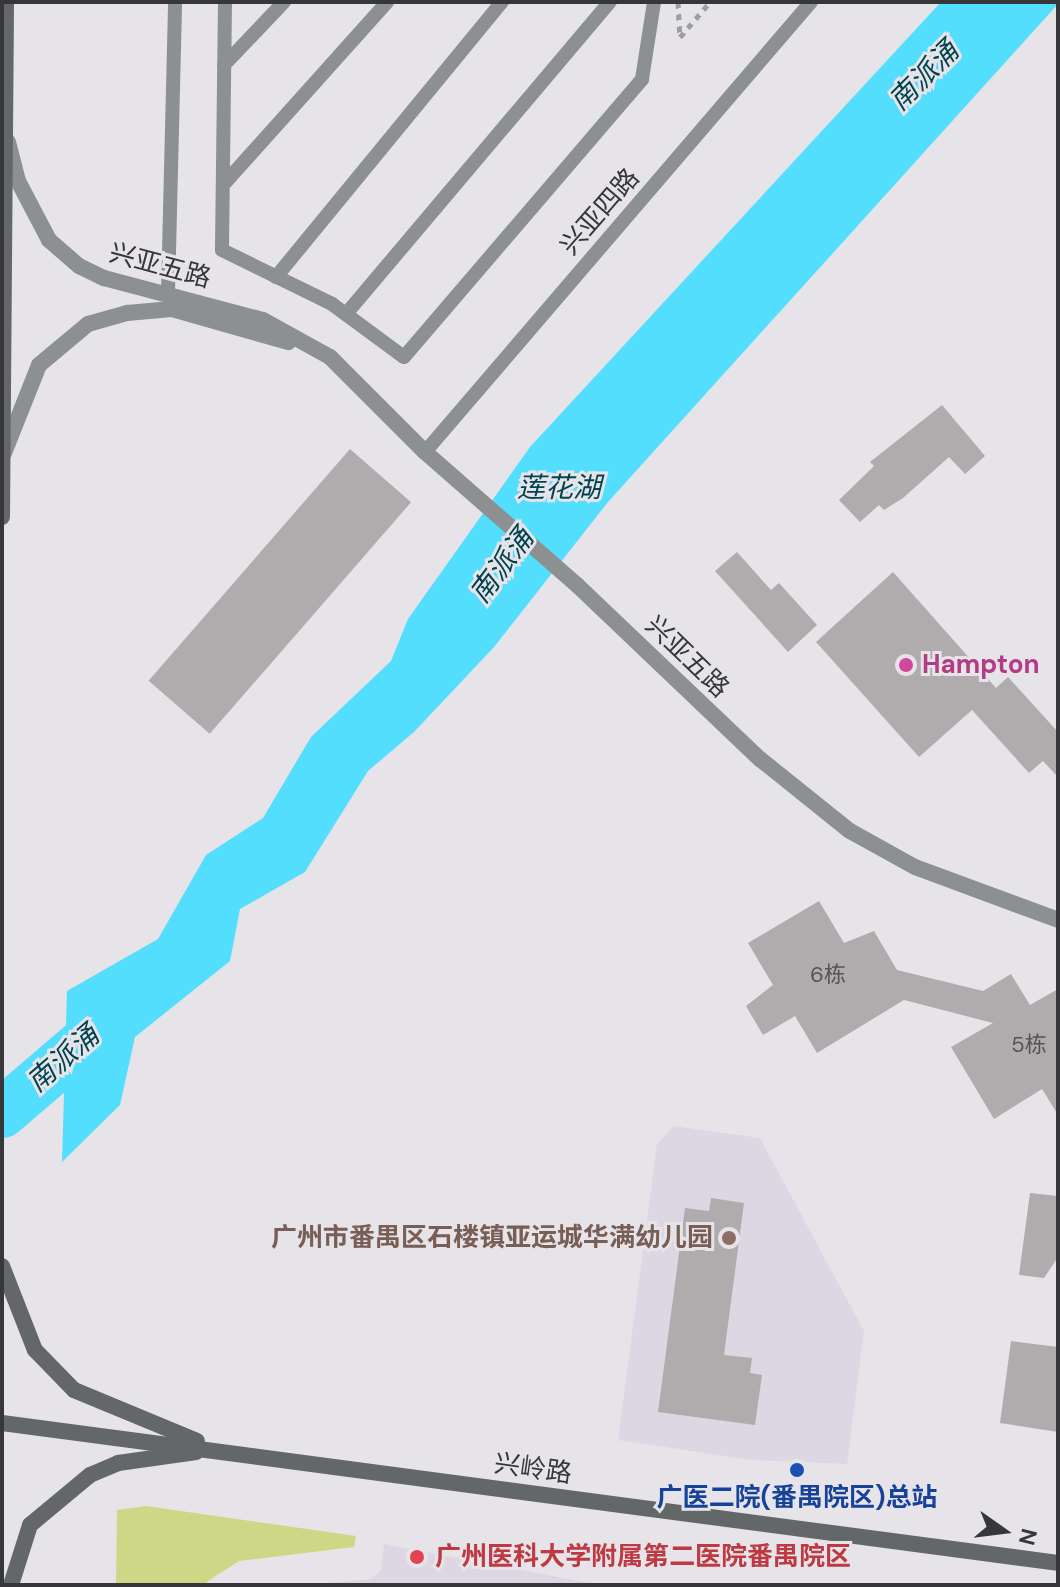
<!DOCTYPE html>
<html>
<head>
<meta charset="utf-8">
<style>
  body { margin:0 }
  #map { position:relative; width:1060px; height:1587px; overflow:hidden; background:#e6e4e9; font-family:"DM Sans","Noto Sans SC",sans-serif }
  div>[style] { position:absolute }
  .built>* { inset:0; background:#dcd7e3 }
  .green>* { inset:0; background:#ccd886 }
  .water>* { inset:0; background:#52defc }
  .river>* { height:50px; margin:-25px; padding:0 25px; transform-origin:25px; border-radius:25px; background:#52defc }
  .building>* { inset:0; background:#b0abad; transform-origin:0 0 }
  .path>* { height:5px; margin-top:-2.5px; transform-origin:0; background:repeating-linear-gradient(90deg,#9e9da0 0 6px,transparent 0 12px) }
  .lane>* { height:14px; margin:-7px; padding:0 7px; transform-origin:7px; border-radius:7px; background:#8d9090 }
  .street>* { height:16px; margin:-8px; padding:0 8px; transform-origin:8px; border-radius:8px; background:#8d9090 }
  .secondary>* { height:16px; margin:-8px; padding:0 8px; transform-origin:8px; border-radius:8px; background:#646768 }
  .dots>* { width:22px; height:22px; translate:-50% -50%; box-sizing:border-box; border:4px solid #e6e4e9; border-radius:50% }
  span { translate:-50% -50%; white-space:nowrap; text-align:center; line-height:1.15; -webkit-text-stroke:6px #e6e4e9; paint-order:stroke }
  .number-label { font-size:22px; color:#555355 }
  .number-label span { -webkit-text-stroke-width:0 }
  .street-label { font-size:26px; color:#373638 }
  .hotel-label { font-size:26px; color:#b23c85; font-weight:700 }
  .left { translate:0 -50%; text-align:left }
  .education-label { font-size:26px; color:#785e54; font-weight:700 }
  .right { translate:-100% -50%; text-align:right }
  .transit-label { font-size:26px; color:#164399; font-weight:700 }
  .health-label { font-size:26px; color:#be3a42; font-weight:700 }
  .water-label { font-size:28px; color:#01434f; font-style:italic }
  .frame { position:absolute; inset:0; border:4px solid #373638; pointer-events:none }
  .north { position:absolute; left:964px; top:1491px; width:80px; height:80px; -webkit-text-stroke:6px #e6e4e9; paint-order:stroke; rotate:104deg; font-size:22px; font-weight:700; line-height:32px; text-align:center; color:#373638 }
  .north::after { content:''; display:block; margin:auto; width:28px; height:36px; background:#373638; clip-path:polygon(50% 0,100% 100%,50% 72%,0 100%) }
</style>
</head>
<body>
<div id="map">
  <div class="built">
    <div style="clip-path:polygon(674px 1126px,760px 1138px,864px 1331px,847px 1464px,751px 1460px,618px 1440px,657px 1144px)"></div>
    <div style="clip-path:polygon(384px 1544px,600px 1585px,306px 1585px,371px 1579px,381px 1570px)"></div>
  </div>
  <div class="green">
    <div style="clip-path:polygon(146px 1506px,356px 1536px,354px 1547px,239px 1561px,202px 1585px,116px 1585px,117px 1510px)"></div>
  </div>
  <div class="water">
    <div style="clip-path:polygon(941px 2px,1058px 4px,608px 502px,494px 647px,414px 732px,368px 771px,305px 872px,240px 909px,230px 961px,135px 1037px,120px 1105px,62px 1162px,67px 991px,158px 939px,206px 855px,263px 818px,311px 737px,391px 661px,408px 619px,530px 447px)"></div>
  </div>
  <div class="river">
    <div style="left:2px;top:1113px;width:149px;rotate:-40.6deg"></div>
  </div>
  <div class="building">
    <div style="clip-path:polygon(942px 405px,985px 456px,965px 474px,949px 457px,903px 498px,884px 510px,879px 505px,860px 522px,839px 500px,874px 466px,870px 462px)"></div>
    <div style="left:350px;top:449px;width:81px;height:307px;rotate:41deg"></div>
    <div style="clip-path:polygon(737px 552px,771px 590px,779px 583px,817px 625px,788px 652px,715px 571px)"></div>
    <div style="clip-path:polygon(893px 572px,996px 688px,1008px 677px,1058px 732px,1058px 777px,1043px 761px,1029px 773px,972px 710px,919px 757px,816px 642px)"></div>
    <div style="clip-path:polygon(819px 901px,844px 943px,874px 931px,897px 970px,983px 991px,1011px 974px,1030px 1005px,1058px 989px,1058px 1115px,1042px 1089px,994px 1119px,951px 1047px,993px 1023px,904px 1000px,817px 1053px,795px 1016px,763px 1035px,746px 1006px,773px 985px,748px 943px)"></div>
    <div style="clip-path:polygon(1030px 1193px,1058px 1196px,1058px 1257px,1044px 1278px,1019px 1275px)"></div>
    <div style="clip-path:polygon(711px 1198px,744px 1203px,724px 1355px,752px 1358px,750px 1373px,762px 1375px,755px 1425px,658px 1412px,685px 1208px,709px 1211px)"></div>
    <div style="clip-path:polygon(1011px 1341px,1058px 1347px,1058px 1432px,1000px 1423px)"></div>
  </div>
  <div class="path">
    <div style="left:678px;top:2px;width:35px;rotate:87deg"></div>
    <div style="left:680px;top:37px;width:46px;rotate:-49.4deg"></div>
  </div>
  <div class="lane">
    <div style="left:225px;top:2px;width:248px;rotate:90.7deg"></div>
    <div style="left:222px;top:250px;width:123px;rotate:26.1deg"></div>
    <div style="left:332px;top:304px;width:89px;rotate:36.4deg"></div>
    <div style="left:404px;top:357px;width:366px;rotate:-49.4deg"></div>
    <div style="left:642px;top:79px;width:78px;rotate:-81.1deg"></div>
    <div style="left:224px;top:65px;width:87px;rotate:-46.4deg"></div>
    <div style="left:223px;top:185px;width:246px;rotate:-48.1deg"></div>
    <div style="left:276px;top:277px;width:356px;rotate:-50.6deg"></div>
    <div style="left:168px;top:293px;width:291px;rotate:-88.6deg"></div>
    <div style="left:346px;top:314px;width:409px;rotate:-49.8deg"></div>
    <div style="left:425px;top:452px;width:593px;rotate:-49.38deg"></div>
  </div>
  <div class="street">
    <div style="left:8px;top:142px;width:40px;rotate:75.6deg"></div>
    <div style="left:18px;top:181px;width:67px;rotate:62.3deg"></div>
    <div style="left:49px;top:240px;width:40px;rotate:41deg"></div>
    <div style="left:79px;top:266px;width:28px;rotate:26deg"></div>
    <div style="left:104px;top:278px;width:164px;rotate:14.8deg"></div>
    <div style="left:263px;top:320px;width:77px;rotate:28.9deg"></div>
    <div style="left:330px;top:357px;width:134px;rotate:45deg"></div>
    <div style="left:425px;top:452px;width:202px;rotate:41.2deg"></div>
    <div style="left:577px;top:585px;width:253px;rotate:43.6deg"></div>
    <div style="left:760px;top:759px;width:115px;rotate:38.7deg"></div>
    <div style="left:850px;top:831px;width:74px;rotate:29deg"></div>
    <div style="left:915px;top:867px;width:153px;rotate:20.3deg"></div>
    <div style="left:4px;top:453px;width:95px;rotate:-68.3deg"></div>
    <div style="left:39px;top:365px;width:64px;rotate:-39.9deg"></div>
    <div style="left:88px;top:324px;width:41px;rotate:-15.8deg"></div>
    <div style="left:127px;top:313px;width:45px;rotate:-5.1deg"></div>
    <div style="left:172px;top:309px;width:121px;rotate:15.9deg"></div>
  </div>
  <div class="secondary">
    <div style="left:2px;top:517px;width:515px;rotate:-89.55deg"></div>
    <div style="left:2px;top:1266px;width:90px;rotate:68.6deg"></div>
    <div style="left:35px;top:1350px;width:56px;rotate:45.7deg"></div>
    <div style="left:74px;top:1390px;width:133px;rotate:22.5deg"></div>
    <div style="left:2px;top:1423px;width:1065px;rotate:7.55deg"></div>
    <div style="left:11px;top:1585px;width:63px;rotate:-72.4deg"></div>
    <div style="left:30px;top:1525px;width:78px;rotate:-39.8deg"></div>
    <div style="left:90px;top:1475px;width:30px;rotate:-23deg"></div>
    <div style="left:118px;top:1463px;width:79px;rotate:-8deg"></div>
  </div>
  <div class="dots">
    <div style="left:906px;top:665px;background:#d1479c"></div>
    <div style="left:729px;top:1238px;background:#8d6e63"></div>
    <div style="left:797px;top:1470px;background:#1a4fb4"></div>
    <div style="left:417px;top:1557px;background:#e0444e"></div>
  </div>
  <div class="number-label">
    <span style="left:828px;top:975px">6栋</span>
    <span style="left:1029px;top:1045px">5栋</span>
  </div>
  <div class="street-label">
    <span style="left:600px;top:212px;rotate:-49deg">兴亚四路</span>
    <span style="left:160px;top:266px;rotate:15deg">兴亚五路</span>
    <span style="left:687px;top:657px;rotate:44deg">兴亚五路</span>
    <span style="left:533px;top:1469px;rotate:8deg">兴岭路</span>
  </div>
  <div class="hotel-label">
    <span class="left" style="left:922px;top:665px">Hampton</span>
  </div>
  <div class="education-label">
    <span class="right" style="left:713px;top:1238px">广州市番禺区石楼镇亚运城华满幼儿园</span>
  </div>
  <div class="transit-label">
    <span style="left:797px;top:1498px">广医二院(番禺院区)总站</span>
  </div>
  <div class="health-label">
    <span class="left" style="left:435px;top:1557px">广州医科大学附属第二医院番禺院区</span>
  </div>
  <div class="water-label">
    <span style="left:924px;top:76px;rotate:-45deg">南派涌</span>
    <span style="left:559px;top:488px">莲花湖</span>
    <span style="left:502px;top:566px;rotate:-53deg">南派涌</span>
    <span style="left:63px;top:1059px;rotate:-41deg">南派涌</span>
  </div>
  <div class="frame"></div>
  <div class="north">N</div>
</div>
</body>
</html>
